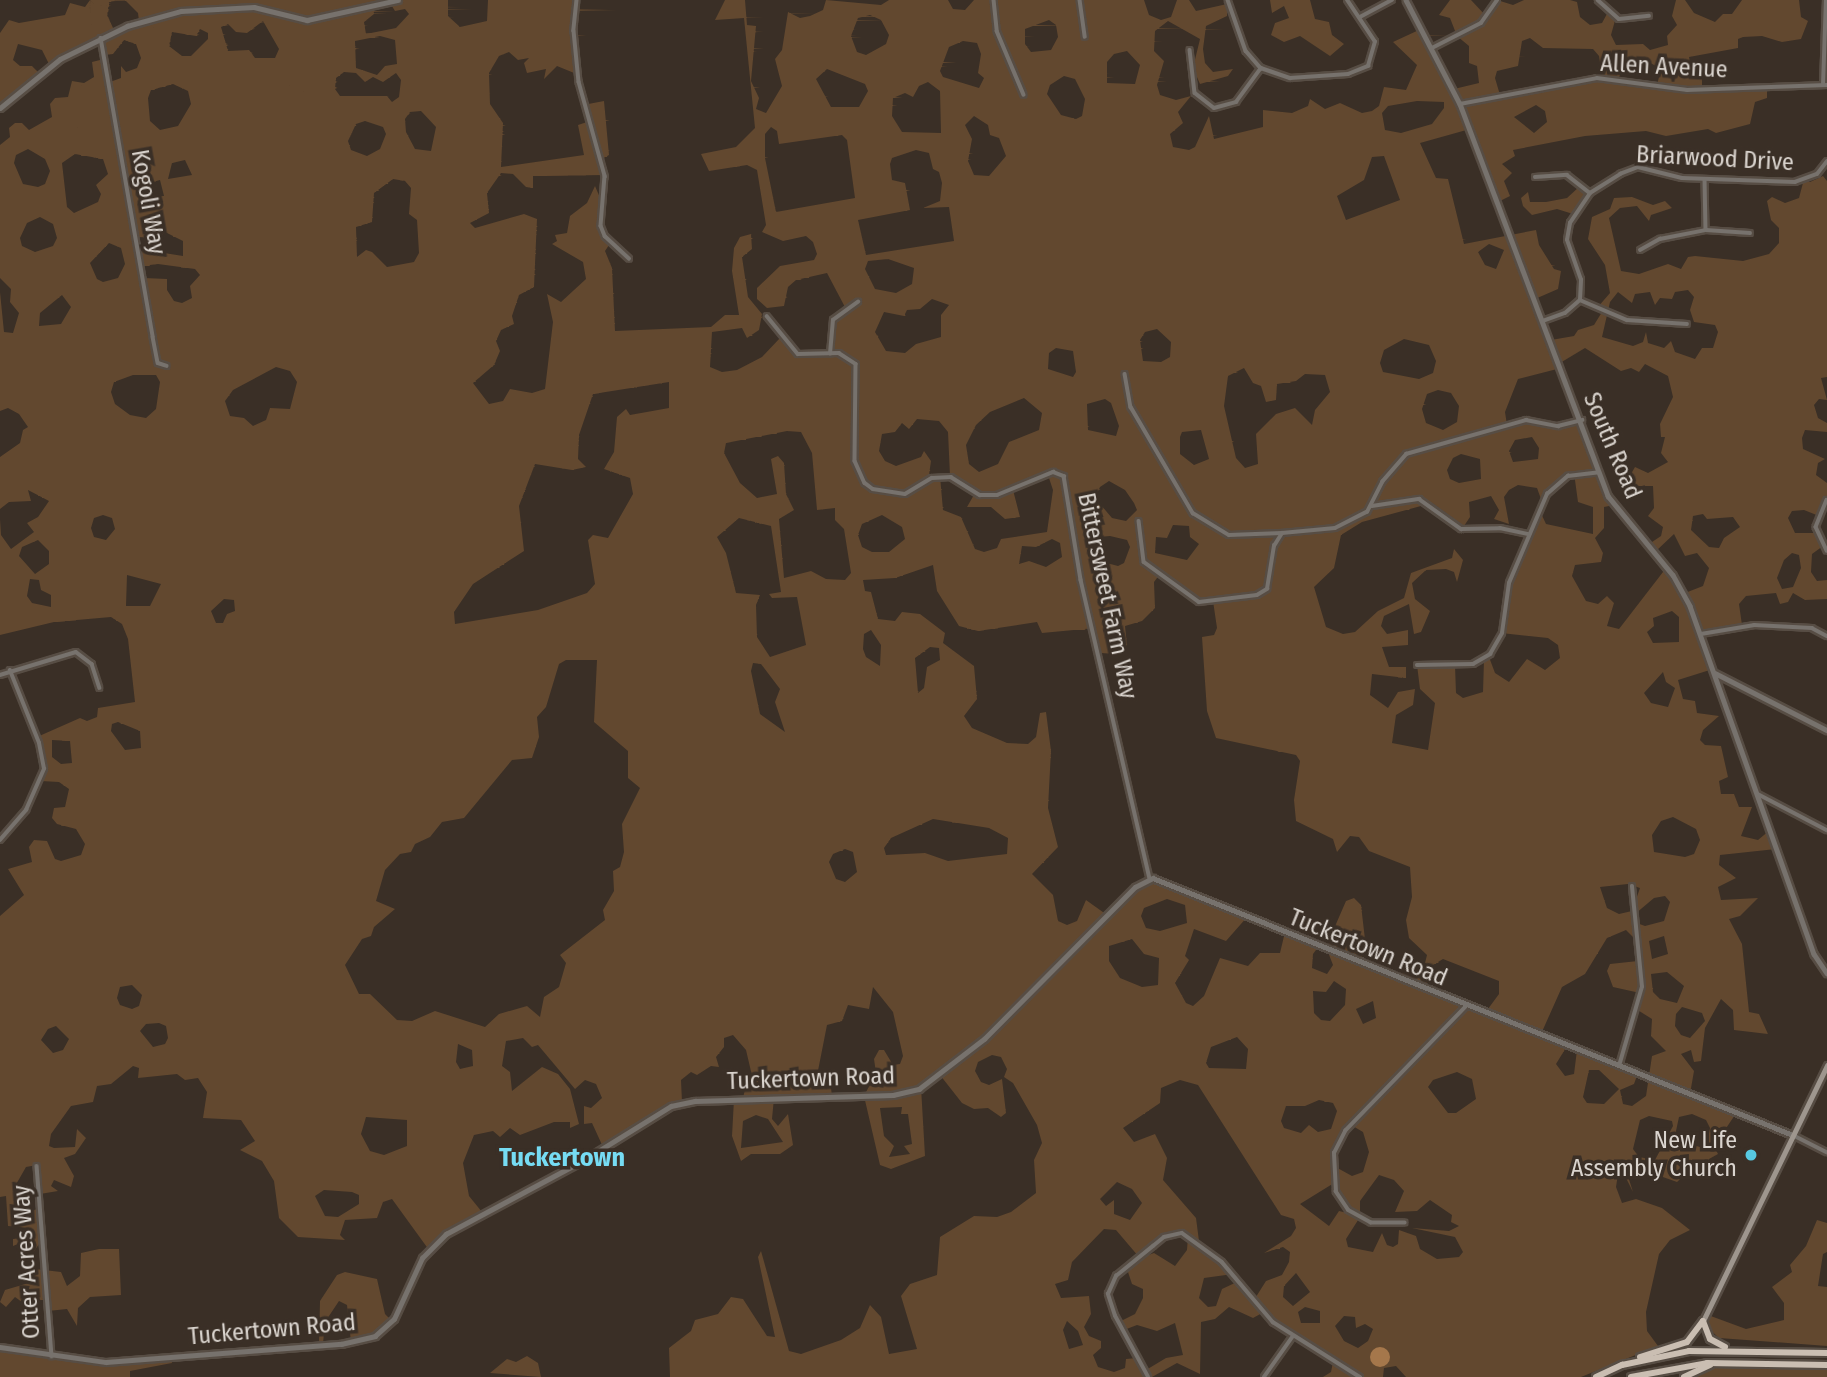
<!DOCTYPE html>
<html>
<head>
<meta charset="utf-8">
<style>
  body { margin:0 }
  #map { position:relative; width:1827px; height:1377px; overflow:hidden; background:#3a2f26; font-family:"Fira Sans Condensed",sans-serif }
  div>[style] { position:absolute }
  .green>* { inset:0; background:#62482f }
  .water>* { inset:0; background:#a5774b }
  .round { border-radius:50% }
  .roads { filter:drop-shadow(2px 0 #574d44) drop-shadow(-2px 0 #574d44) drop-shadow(0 2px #574d44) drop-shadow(0 -2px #574d44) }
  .minor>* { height:3.5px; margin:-1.75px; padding:0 1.75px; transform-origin:1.75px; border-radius:1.75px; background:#77726d }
  .tertiary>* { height:4.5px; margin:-2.25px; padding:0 2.25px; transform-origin:2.25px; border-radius:2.25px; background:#77726d }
  .secondary>* { height:4.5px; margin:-2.25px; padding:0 2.25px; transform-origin:2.25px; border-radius:2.25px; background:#9e968e }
  .trunk>* { height:6px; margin:-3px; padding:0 3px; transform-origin:3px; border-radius:3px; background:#cabeb2 }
  .dots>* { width:19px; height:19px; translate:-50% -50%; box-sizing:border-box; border:4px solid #3a2f26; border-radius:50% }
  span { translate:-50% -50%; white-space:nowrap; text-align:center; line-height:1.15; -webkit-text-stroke:7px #3a2f26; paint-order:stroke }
  .street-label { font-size:24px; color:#dad4ce }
  .poi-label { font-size:24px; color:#dad4ce }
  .right { translate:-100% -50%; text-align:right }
  .neighbourhood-label { font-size:26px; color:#76dcf3; font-weight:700 }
</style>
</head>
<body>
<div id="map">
  <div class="green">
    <div style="clip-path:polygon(evenodd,90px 0,115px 0,109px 2px,107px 15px,114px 30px,139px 21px,138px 13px,125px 0,448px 0,448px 16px,460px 27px,487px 21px,488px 0,577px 0,574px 22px,579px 75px,557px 66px,544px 79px,546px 69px,527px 73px,524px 63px,529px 58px,518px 60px,509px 52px,499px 56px,489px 73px,490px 104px,503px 123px,501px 167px,584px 155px,578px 125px,587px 122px,583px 105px,604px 101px,609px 155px,600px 160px,605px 175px,533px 176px,533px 188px,526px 187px,513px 174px,501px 173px,487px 193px,489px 213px,470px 223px,475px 228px,524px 214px,537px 219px,534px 287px,519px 295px,512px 316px,514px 324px,501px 330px,496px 341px,500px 351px,494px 365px,473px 383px,489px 404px,503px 401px,510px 389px,532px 393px,545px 389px,553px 322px,547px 294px,561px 302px,586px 279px,583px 262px,552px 244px,557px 241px,555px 235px,567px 233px,570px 216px,587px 203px,595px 186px,601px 200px,601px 225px,611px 242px,605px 251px,612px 268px,615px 331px,711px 327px,725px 315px,739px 315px,732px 271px,734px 248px,740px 237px,751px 234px,752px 249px,742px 257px,748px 297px,762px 314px,759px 330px,747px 338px,742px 328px,712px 332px,710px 367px,722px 372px,737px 370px,762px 357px,780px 338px,797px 353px,832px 353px,831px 321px,846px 309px,827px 273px,796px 280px,788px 287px,784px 306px,767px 308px,757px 299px,757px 288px,780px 266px,814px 260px,817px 254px,813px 242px,806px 236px,783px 241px,762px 232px,766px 225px,757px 170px,747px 165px,709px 171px,701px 154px,736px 147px,755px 128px,744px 18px,715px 20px,725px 0,745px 0,747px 25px,756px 26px,751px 81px,759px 98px,756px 109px,766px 113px,782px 86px,775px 59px,782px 50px,788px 12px,800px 18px,810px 16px,823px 10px,826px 0,881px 5px,889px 0,948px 0,953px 9px,965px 10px,974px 0,1144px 0,1149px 15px,1161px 20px,1171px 17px,1177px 0,1189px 0,1196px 11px,1227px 4px,1227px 16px,1206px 26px,1203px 49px,1205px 63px,1213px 72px,1233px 69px,1228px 76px,1200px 84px,1193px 68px,1200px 39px,1168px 21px,1155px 31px,1154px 51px,1164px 61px,1157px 85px,1160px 95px,1176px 100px,1191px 96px,1178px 112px,1183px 123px,1170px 134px,1173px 147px,1189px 150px,1195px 147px,1209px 116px,1214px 139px,1263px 127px,1263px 110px,1292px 113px,1308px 106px,1310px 99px,1325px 109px,1340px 103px,1362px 113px,1372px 111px,1379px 106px,1384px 87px,1406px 90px,1417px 65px,1393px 42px,1421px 29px,1454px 89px,1479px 83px,1477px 66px,1469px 63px,1469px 46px,1457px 36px,1450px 18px,1439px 15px,1450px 0,1471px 0,1486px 16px,1497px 0,1513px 5px,1524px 0,1570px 0,1577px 2px,1580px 17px,1590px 25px,1602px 23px,1608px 12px,1616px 17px,1611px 35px,1616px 45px,1643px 44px,1650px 50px,1668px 45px,1667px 36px,1677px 25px,1672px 16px,1676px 0,1685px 0,1694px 13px,1715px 22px,1723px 14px,1732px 14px,1742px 0,1799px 0,1801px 17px,1808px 21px,1801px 39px,1782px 42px,1762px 36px,1743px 37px,1738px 39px,1738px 48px,1689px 57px,1694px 78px,1702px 79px,1702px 89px,1767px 86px,1767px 98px,1755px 102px,1750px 124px,1716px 133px,1708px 129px,1666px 136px,1646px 131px,1585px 136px,1513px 150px,1515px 156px,1502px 164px,1512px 173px,1504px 181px,1510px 196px,1498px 202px,1470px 129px,1420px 143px,1436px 178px,1448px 179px,1464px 244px,1536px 230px,1539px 245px,1554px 269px,1561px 271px,1558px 289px,1535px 299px,1551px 340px,1574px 336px,1578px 330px,1594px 325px,1602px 312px,1597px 308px,1610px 293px,1605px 265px,1588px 239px,1592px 217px,1610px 209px,1614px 198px,1632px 197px,1653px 205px,1665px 201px,1672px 208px,1651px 215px,1649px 221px,1637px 206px,1620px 208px,1609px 218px,1621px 271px,1639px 274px,1668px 264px,1681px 269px,1688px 257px,1695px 256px,1743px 261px,1769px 254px,1779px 243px,1779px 228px,1771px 220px,1767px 201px,1772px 197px,1785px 203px,1799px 198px,1804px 179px,1810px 182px,1823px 176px,1827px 181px,1827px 377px,1821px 378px,1827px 400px,1819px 399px,1814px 405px,1818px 418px,1827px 423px,1827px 432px,1805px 430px,1802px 438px,1803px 449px,1825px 459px,1818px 463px,1816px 475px,1827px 483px,1827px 500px,1819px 516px,1804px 510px,1792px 511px,1788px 518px,1795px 533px,1817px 533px,1823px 546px,1812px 554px,1811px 572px,1817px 581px,1827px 580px,1827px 599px,1805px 600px,1793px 593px,1788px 602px,1780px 604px,1776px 593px,1746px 596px,1739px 604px,1742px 625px,1702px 633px,1713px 669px,1678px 680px,1683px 699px,1695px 701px,1697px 713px,1719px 716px,1703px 730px,1700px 740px,1705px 745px,1721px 746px,1728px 777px,1719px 781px,1721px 794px,1734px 794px,1739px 807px,1752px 807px,1741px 836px,1758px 840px,1770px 830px,1776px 849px,1720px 855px,1719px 865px,1736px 878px,1718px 887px,1721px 900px,1758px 898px,1740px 916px,1729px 919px,1742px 944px,1749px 1012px,1759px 1014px,1768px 1034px,1734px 1030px,1733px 1010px,1721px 999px,1705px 1028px,1701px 1061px,1694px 1062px,1691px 1050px,1681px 1054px,1694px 1071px,1690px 1094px,1737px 1112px,1714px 1146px,1718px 1154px,1709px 1159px,1712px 1176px,1691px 1169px,1677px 1182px,1643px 1170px,1627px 1173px,1633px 1192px,1624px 1174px,1618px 1174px,1616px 1187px,1622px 1203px,1636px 1199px,1662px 1208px,1690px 1230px,1670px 1240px,1659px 1254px,1646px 1312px,1647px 1331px,1658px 1346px,1581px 1377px,1406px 1377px,1396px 1366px,1384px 1368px,1383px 1377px,1323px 1377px,1331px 1372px,1334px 1357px,1284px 1329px,1264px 1312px,1253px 1318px,1229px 1307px,1215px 1319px,1201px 1322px,1200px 1374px,1177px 1363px,1152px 1377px,670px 1377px,669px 1348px,691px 1331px,695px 1320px,718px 1314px,731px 1297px,743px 1299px,767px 1336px,775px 1337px,758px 1257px,761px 1251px,789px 1351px,801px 1354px,841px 1340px,860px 1328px,870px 1305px,881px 1317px,889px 1354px,917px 1349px,901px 1296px,910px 1284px,937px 1275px,940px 1237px,974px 1216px,997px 1217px,1011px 1212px,1036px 1193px,1034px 1160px,1042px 1143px,1037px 1125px,1013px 1083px,1004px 1077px,1007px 1069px,1001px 1057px,992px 1055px,978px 1062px,975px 1071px,981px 1082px,989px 1085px,1002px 1079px,1006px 1113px,1001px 1117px,988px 1108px,974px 1109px,962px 1103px,940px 1075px,921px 1087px,925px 1156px,891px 1169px,880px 1165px,864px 1096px,876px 1073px,874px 1059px,879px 1050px,884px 1050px,893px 1065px,900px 1064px,903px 1056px,893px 1012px,873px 987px,869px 1009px,848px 1005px,842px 1021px,827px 1025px,815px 1086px,824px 1088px,830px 1080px,832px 1096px,774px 1098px,772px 1119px,778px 1126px,788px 1114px,793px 1145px,780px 1154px,751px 1154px,741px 1161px,732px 1136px,734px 1099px,743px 1098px,746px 1085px,753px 1080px,746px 1050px,733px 1035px,724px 1038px,724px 1047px,716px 1057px,719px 1067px,711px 1066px,697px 1075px,691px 1072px,681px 1080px,682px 1102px,603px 1147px,592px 1123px,584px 1124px,584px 1106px,591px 1108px,602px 1098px,596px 1084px,585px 1080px,575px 1089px,538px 1045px,532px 1047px,523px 1038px,506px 1041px,502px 1066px,510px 1072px,512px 1091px,542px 1067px,558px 1074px,570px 1089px,579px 1124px,570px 1128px,570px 1122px,554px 1122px,520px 1135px,510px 1128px,500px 1137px,493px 1131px,474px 1135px,463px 1163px,469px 1196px,482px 1212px,429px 1250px,392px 1199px,383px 1202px,377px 1218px,345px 1220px,340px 1235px,345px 1240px,298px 1237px,279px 1218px,274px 1181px,262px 1161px,240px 1150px,255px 1141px,241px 1120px,203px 1118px,207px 1092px,198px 1078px,185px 1080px,177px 1074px,138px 1078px,139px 1068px,133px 1066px,111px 1084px,97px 1086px,93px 1102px,71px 1106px,51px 1134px,49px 1146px,54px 1148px,75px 1147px,77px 1129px,86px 1138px,75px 1154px,64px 1158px,74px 1176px,71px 1187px,54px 1180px,51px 1186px,58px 1191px,40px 1194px,37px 1165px,26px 1167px,14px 1188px,16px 1207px,25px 1215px,40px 1207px,43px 1238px,33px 1253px,30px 1239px,13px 1246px,13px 1239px,30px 1237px,31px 1232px,29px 1228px,8px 1226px,6px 1196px,0 1197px,0 916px,24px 895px,8px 869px,32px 862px,29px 847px,34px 840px,47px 841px,55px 859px,61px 861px,81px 855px,85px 844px,76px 829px,57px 824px,52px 818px,54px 808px,65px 807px,69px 789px,59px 782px,41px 781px,44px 766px,37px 737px,80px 718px,87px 721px,97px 717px,98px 708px,135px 702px,128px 639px,122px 624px,111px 617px,54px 622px,0 635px,0 519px,1px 535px,11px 549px,34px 532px,27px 523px,38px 517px,49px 501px,28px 490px,31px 501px,9px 502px,0 509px,0 457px,20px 443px,23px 430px,28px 427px,19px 414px,8px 408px,0 411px,0 292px,4px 332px,13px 333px,19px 313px,10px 302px,11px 289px,0 278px,0 145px,10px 137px,9px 128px,15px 123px,22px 123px,29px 130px,52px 117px,50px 104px,55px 98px,68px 97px,72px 81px,84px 83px,94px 77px,92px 62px,104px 59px,110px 82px,121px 78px,121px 66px,126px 72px,137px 68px,141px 58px,136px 44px,124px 40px,113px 54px,104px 55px,101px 40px,49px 64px,42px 50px,18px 44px,13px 60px,20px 66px,32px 66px,39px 73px,0 107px,0 33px,9px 20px,19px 23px,65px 15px,70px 3px,85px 7px,90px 0,390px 3px,395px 11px,405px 9px,409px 14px,396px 28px,366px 34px,364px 22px,374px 14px,373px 6px,390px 3px,90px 0,870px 15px,881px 20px,889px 35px,886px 44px,866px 55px,857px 52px,851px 36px,858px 18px,870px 15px,90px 0,1049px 20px,1056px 25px,1058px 37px,1051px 50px,1031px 52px,1025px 44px,1025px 29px,1049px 20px,90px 0,263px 21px,279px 49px,275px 58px,255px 58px,249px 50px,228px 51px,221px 27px,228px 24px,236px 32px,247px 33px,263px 21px,90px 0,200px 29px,208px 33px,208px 39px,191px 56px,182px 56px,169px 46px,172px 32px,196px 36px,200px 29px,90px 0,380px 36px,395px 40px,397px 64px,385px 66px,377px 75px,356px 68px,355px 41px,380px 36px,90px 0,1530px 38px,1543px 48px,1593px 49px,1599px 56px,1602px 77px,1500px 95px,1495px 78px,1497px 71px,1518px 66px,1522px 41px,1530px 38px,90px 0,963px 41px,977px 43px,981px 54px,978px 73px,984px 78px,979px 88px,943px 77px,940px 71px,949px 47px,963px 41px,90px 0,1127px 51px,1140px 65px,1135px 84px,1107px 83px,1107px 62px,1114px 54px,1127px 51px,90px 0,1647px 61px,1661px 69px,1657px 85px,1619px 78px,1623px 62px,1647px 61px,90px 0,827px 69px,865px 84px,868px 91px,859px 107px,831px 107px,816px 79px,827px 69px,90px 0,344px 72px,356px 73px,365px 82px,373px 77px,383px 82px,396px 73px,401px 80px,399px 97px,392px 102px,387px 96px,340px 96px,335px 89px,336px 78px,344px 72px,90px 0,1064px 76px,1075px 79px,1085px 99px,1082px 116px,1076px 119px,1061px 115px,1047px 94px,1050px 85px,1064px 76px,90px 0,928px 82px,940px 91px,941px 133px,902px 132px,892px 116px,893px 98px,905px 93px,913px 97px,919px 86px,928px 82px,90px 0,173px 84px,188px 91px,191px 104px,178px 126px,160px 130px,150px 121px,148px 98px,151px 90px,173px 84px,90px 0,1417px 101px,1444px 102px,1444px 108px,1432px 124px,1401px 133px,1385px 130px,1382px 113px,1388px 106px,1417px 101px,90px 0,1536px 105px,1545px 111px,1547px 122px,1534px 133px,1514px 117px,1536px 105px,90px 0,421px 111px,436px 127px,431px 151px,415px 149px,406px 132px,405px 119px,410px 112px,421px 111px,90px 0,974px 116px,988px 125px,990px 135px,999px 138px,1006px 156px,989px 176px,974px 175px,968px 161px,972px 139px,965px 125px,974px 116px,90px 0,365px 121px,383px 127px,386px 134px,380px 149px,367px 156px,351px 150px,348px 141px,356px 124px,365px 121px,90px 0,771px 127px,777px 131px,779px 144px,842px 135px,847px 140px,855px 198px,776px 212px,765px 158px,765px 134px,771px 127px,90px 0,28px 149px,45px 159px,50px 171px,45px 184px,38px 187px,23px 184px,14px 163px,16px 155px,28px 149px,90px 0,916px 150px,929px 153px,933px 169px,939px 172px,942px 183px,940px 201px,923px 208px,949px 207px,954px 241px,866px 255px,858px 220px,910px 210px,905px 183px,892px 180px,890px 164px,892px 158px,916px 150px,90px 0,75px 154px,103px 159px,108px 174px,96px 185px,101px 194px,98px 202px,74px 213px,67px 207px,62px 163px,75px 154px,90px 0,1384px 156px,1400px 200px,1346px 220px,1337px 196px,1364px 180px,1372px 157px,1384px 156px,90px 0,185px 160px,192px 175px,168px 179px,172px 163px,185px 160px,90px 0,393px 179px,405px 181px,411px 188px,409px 214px,417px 220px,419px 253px,414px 262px,387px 267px,372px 252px,366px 250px,357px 257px,356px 227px,372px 222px,374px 193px,393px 179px,90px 0,160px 180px,164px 196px,145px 197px,141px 185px,160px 180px,90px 0,40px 217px,53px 224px,57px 238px,53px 246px,35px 252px,22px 246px,20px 238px,27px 223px,40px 217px,90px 0,165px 232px,183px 241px,183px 256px,139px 249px,137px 237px,160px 238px,165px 232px,90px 0,109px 243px,121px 248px,125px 264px,118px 278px,103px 282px,97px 279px,90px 263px,109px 243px,90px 0,1489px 244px,1504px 250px,1496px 269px,1485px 265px,1478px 252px,1489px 244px,90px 0,888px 259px,914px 268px,912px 284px,896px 293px,875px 289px,865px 269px,868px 261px,888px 259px,90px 0,158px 264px,195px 269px,200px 275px,190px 286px,192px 298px,182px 303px,174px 301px,167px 290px,167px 279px,144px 278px,142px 266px,158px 264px,90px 0,1688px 290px,1694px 297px,1690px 310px,1694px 322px,1715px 325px,1718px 332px,1713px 348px,1702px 348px,1695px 359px,1675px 352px,1671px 341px,1664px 348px,1648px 343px,1646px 332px,1643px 342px,1633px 346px,1602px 337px,1610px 302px,1618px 292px,1632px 303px,1635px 294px,1650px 292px,1655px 305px,1660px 298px,1672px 299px,1675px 292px,1688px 290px,90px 0,62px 295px,71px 307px,61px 324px,39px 326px,40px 313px,62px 295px,90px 0,932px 299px,949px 305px,941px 315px,941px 337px,916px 344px,905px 353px,886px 351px,875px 332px,884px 312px,904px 316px,907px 310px,920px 309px,932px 299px,90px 0,1157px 329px,1171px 342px,1170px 357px,1161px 362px,1143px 361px,1140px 340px,1145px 332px,1157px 329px,90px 0,1404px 339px,1429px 345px,1436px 361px,1433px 373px,1419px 379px,1383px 372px,1380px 363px,1384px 350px,1404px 339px,90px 0,1056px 348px,1073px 351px,1076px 372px,1073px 377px,1048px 369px,1049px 353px,1056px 348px,90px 0,1585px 348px,1621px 371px,1631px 368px,1639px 372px,1645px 364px,1668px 376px,1673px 397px,1660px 424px,1661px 437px,1665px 437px,1661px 453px,1668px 462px,1648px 473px,1635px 467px,1624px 486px,1653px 486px,1654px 508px,1648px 516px,1663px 527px,1661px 536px,1649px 544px,1655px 552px,1674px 534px,1685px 556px,1697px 553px,1709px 568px,1703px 586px,1685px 593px,1663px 562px,1663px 572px,1619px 629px,1607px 626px,1614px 603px,1607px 596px,1598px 604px,1586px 601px,1572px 576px,1575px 565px,1601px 562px,1603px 553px,1595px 538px,1604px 528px,1604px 507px,1614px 505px,1584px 423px,1557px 428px,1530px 422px,1507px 425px,1505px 412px,1518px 379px,1561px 368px,1560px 363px,1585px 348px,90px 0,276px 367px,290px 371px,297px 382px,290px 409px,270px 408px,266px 420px,253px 426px,244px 418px,230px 416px,225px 401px,233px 390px,276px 367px,90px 0,1244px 368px,1253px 383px,1261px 386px,1266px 402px,1276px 400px,1277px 384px,1296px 381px,1305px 374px,1325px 375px,1330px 392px,1315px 410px,1312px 425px,1295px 408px,1276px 414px,1256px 434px,1258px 464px,1245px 468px,1236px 458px,1224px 406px,1228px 376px,1244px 368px,90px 0,133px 375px,156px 375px,160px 382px,156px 409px,146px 418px,130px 415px,115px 404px,111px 392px,114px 382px,133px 375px,90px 0,669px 382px,669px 408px,630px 415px,626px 409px,617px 417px,614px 452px,604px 469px,630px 478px,633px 494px,608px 538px,593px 535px,588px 540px,595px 584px,587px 593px,538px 610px,455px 624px,454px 612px,473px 584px,524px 551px,519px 506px,535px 464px,572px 470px,586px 467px,578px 459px,579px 435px,593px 394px,669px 382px,90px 0,1438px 390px,1451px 393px,1459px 406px,1457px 422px,1443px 430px,1426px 423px,1422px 409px,1427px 394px,1438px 390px,90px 0,1024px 398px,1042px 413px,1039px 430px,1009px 442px,998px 464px,979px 472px,969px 464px,966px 445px,976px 425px,990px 412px,1024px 398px,90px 0,1105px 399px,1111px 403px,1119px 426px,1116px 436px,1088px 430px,1087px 404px,1105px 399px,90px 0,917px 419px,939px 421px,948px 432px,950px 476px,975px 493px,967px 507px,991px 507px,1005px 519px,1020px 517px,1013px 490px,1048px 475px,1053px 490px,1047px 532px,1001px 539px,997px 548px,984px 552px,975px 549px,961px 517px,943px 510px,940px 476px,929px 475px,931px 461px,924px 451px,921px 457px,896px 466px,885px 461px,879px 451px,882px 434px,895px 432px,902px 423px,909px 429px,917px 419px,90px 0,1201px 430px,1209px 459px,1194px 465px,1180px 454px,1180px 437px,1182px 432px,1201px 430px,90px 0,787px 431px,801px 432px,812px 453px,817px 510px,835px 508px,835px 520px,844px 529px,851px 573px,845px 580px,826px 579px,811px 571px,784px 578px,779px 519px,794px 510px,786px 494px,784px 463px,778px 456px,771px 459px,777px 494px,757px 498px,740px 483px,724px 453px,726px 443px,787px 431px,90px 0,1532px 437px,1539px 448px,1538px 459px,1513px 462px,1509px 451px,1515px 440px,1532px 437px,90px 0,1461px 454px,1480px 459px,1481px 479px,1459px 483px,1450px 479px,1447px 470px,1453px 458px,1461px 454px,90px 0,1574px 473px,1578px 502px,1593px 507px,1593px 534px,1546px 524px,1539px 509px,1510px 575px,1501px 633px,1548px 638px,1558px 645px,1560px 658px,1545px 670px,1527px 659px,1509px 682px,1495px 673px,1489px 657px,1484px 660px,1483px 692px,1463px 698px,1456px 693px,1455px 665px,1417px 665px,1420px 689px,1435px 703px,1428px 750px,1392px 743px,1396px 715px,1413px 705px,1415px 689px,1398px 692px,1388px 708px,1370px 695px,1372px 674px,1406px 678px,1406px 667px,1389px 667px,1382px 647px,1408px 645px,1408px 630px,1387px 634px,1381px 626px,1384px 616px,1409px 604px,1414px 634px,1421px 632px,1430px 611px,1415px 599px,1412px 583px,1426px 570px,1446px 569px,1454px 572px,1457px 582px,1463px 560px,1454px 549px,1452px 558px,1411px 573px,1404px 598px,1378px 611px,1355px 632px,1343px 634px,1326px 627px,1314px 587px,1334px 568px,1341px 535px,1362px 522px,1432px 503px,1464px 526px,1470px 517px,1469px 502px,1491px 496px,1499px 510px,1494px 519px,1509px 524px,1504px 497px,1509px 490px,1518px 485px,1537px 488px,1541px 499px,1550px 487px,1574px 473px,90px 0,1109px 481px,1125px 490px,1134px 503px,1137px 510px,1126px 521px,1112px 518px,1095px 498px,1100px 487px,1109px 481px,90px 0,1703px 514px,1707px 519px,1733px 517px,1740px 527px,1724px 538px,1719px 548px,1709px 547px,1691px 530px,1693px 516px,1703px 514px,90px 0,103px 515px,112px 518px,115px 529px,106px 540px,94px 537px,91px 528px,94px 518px,103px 515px,90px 0,882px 515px,902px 527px,905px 539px,889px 552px,872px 552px,862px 547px,858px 535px,862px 524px,882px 515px,90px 0,739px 518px,771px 526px,781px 592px,769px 594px,772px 598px,797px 597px,806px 645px,770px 657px,757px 637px,756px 605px,760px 595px,736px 593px,726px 553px,717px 537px,739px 518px,90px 0,1173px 525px,1189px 526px,1190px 537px,1199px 544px,1187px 560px,1155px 553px,1156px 537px,1167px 538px,1173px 525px,90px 0,1110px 536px,1127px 540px,1130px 547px,1124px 563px,1118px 566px,1099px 561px,1095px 547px,1099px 537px,1110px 536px,90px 0,1052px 539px,1060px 543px,1062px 557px,1046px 567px,1029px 561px,1019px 564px,1022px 546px,1036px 547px,1052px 539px,90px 0,38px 540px,49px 551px,49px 564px,35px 574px,19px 556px,22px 547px,38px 540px,90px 0,1792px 553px,1799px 555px,1801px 568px,1793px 587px,1782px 589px,1777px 578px,1784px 560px,1792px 553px,90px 0,933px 565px,937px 591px,959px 626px,978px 631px,1037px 622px,1042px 633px,1095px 628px,1101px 653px,1115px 654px,1127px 645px,1125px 626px,1142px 621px,1155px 608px,1154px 582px,1160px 574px,1200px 602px,1213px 601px,1217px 628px,1214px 635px,1202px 637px,1207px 711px,1216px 738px,1296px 755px,1300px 761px,1294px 800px,1296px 821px,1333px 839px,1337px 852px,1350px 836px,1359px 837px,1369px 851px,1410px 867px,1412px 897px,1406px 920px,1409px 938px,1427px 955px,1422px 975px,1403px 971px,1398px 979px,1359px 963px,1366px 948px,1361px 905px,1354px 898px,1346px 901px,1326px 947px,1333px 965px,1327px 974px,1312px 968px,1313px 954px,1319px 946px,1285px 932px,1280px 953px,1260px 953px,1248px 966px,1220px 958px,1204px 996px,1193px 1006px,1186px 1003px,1175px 983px,1189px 960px,1185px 956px,1194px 929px,1226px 941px,1248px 916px,1164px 880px,1149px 878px,1107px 915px,1086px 900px,1077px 921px,1067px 925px,1058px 921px,1053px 895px,1032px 874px,1058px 847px,1048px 808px,1051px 751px,1046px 712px,1040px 713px,1036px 737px,1028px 744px,1007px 743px,972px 728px,964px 716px,977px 699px,974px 666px,943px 643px,945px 633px,920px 614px,902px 612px,895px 621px,878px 619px,871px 592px,865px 591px,863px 580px,895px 578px,933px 565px,90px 0,127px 575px,161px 584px,150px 606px,126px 606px,127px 575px,90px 0,30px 579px,39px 580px,41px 590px,51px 595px,51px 607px,32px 603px,27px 596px,30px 579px,90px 0,224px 599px,234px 600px,235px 611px,227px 614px,223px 623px,216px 623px,211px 611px,224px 599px,90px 0,1672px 611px,1679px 617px,1679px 642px,1653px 643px,1647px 632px,1654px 626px,1653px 618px,1672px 611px,90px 0,871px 630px,881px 645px,880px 666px,866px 657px,863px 649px,864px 634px,871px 630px,90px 0,930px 647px,939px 648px,940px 660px,927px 667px,924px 688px,918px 693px,915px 658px,930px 647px,90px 0,566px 660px,597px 660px,594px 722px,628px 751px,628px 778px,640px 788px,622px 824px,624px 852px,620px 867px,613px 871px,614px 891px,603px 910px,605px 920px,560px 955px,566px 963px,559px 987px,544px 997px,540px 1017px,527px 1006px,499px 1014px,485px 1027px,435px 1011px,412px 1021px,397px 1020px,370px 994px,359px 994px,345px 965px,362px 939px,371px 936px,374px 927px,395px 909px,376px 901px,385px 870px,400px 854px,411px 852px,415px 844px,430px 837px,442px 822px,464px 818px,512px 760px,532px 758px,539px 737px,537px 717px,546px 707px,559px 664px,566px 660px,90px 0,761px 664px,780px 689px,775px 702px,785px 732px,760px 714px,751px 671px,753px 663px,761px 664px,90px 0,1663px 672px,1666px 682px,1675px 688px,1668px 707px,1651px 703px,1644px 693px,1663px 672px,90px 0,118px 722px,140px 731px,141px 748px,125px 750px,111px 731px,112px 724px,118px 722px,90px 0,52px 740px,70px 741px,72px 763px,61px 764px,52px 757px,52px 740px,90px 0,1673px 817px,1696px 829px,1700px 840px,1694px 854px,1685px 857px,1654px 852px,1652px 835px,1661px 821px,1673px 817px,90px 0,933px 819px,989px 828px,1008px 838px,1007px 854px,948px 861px,925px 853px,886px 855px,884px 848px,891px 838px,933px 819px,90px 0,845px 849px,853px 852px,857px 872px,845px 882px,836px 879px,829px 862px,833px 854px,845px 849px,90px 0,1628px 884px,1640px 888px,1632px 911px,1619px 914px,1607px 908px,1600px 887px,1628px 884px,90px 0,1665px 896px,1670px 902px,1664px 921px,1645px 926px,1634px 922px,1635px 914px,1654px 898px,1665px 896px,90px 0,1167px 899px,1185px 905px,1187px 923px,1160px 931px,1146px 928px,1141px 916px,1144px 908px,1167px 899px,90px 0,1626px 930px,1635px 939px,1638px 961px,1610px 964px,1607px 971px,1613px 987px,1640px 993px,1636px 1009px,1652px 1019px,1651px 1036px,1666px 1051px,1652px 1056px,1646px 1096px,1632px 1106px,1623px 1104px,1620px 1090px,1634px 1084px,1638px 1073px,1577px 1050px,1574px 1074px,1565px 1076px,1556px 1064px,1567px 1046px,1541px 1034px,1562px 987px,1585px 974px,1607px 938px,1626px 930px,90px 0,1664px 936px,1668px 954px,1652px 959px,1649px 941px,1664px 936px,90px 0,1132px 939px,1144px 954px,1159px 958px,1158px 985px,1142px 987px,1120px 978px,1109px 961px,1109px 946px,1132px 939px,90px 0,1443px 959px,1499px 981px,1499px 994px,1485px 1013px,1426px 990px,1433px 965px,1443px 959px,90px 0,1667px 972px,1684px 986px,1677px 1003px,1660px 999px,1653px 992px,1651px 974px,1667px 972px,90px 0,1334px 981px,1346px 989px,1345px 1005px,1330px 1021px,1321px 1020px,1314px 1013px,1313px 991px,1326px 992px,1334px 981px,90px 0,132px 985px,142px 995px,139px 1006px,132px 1009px,120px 1005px,117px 998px,120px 987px,132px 985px,90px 0,1373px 1001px,1376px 1018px,1363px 1024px,1356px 1009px,1373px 1001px,90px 0,1682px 1007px,1702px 1013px,1705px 1021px,1690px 1038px,1681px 1035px,1675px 1026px,1676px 1014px,1682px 1007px,90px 0,159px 1023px,166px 1026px,168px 1038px,165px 1044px,153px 1047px,140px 1031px,146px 1024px,159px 1023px,90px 0,56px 1026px,69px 1039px,63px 1050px,53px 1053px,41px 1040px,48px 1029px,56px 1026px,90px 0,1237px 1037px,1248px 1049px,1246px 1069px,1209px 1068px,1206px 1063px,1211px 1047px,1237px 1037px,90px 0,458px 1044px,472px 1050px,473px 1066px,460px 1069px,456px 1062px,458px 1044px,90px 0,1589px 1070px,1599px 1070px,1619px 1089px,1604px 1104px,1587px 1103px,1583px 1097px,1589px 1070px,90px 0,1457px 1072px,1472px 1079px,1476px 1099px,1456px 1113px,1448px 1113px,1428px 1087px,1433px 1080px,1457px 1072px,90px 0,1180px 1080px,1198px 1085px,1281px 1215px,1294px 1219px,1296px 1228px,1291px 1236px,1264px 1253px,1283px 1247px,1290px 1252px,1289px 1262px,1282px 1275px,1266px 1281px,1254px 1300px,1239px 1281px,1222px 1289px,1216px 1306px,1208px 1307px,1199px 1298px,1204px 1278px,1233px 1274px,1199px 1241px,1196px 1218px,1163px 1180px,1167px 1158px,1155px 1134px,1134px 1142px,1123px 1128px,1160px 1103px,1161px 1088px,1180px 1080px,90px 0,1319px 1100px,1333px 1103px,1337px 1111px,1331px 1129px,1318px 1132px,1309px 1125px,1301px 1133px,1284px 1128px,1281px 1121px,1286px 1106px,1305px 1106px,1319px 1100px,90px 0,902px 1107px,901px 1114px,908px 1114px,912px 1144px,904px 1146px,910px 1154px,889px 1157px,894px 1146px,884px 1136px,880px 1108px,902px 1107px,90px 0,1692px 1114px,1706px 1120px,1710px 1128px,1707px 1144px,1700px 1147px,1679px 1141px,1676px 1131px,1679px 1117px,1692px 1114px,90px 0,756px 1115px,768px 1119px,783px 1142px,741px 1148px,743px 1121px,756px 1115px,90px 0,1649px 1116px,1672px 1121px,1673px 1126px,1655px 1160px,1639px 1157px,1633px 1149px,1640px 1120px,1649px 1116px,90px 0,366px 1117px,407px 1120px,407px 1146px,384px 1155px,370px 1151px,361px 1134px,366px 1117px,90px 0,1351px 1125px,1363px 1132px,1369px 1152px,1363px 1172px,1352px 1176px,1332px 1165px,1351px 1125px,90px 0,1379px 1175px,1394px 1180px,1404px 1191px,1395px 1212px,1417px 1211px,1430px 1200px,1452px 1215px,1451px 1222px,1459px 1226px,1449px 1231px,1412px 1228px,1455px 1237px,1463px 1252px,1459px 1257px,1437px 1259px,1420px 1249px,1416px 1236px,1399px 1230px,1398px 1244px,1393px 1247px,1387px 1245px,1382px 1233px,1373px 1252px,1348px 1247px,1346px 1239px,1360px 1217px,1360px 1201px,1379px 1175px,90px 0,1117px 1182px,1132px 1189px,1142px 1203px,1130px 1220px,1114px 1214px,1114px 1200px,1106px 1206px,1100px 1199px,1117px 1182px,90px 0,1334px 1183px,1356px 1215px,1339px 1211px,1329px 1226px,1300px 1204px,1334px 1183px,90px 0,324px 1190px,352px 1192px,359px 1195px,359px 1204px,338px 1217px,325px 1216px,315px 1196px,324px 1190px,90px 0,1104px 1229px,1116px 1230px,1139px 1257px,1127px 1269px,1132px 1284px,1143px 1289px,1143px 1298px,1135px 1314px,1119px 1322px,1124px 1330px,1137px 1325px,1157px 1331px,1175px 1323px,1183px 1355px,1166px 1358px,1146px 1370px,1137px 1358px,1126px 1359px,1125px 1368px,1114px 1372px,1098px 1367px,1093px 1355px,1101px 1348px,1101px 1341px,1089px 1336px,1084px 1327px,1091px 1314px,1089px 1296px,1061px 1298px,1055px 1284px,1068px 1280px,1072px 1262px,1104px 1229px,90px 0,1182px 1234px,1188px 1236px,1187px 1250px,1175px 1266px,1154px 1253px,1140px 1258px,1164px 1238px,1182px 1234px,90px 0,1296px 1273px,1310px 1292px,1293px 1306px,1283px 1297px,1284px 1286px,1296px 1273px,90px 0,1305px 1307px,1320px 1311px,1320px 1323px,1301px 1323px,1298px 1312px,1305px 1307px,90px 0,1344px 1316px,1355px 1317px,1356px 1328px,1365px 1324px,1373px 1329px,1368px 1341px,1358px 1348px,1344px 1341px,1335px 1326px,1344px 1316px,90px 0,1067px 1321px,1078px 1331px,1083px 1345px,1069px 1349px,1063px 1330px,1067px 1321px)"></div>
    <div style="clip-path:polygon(1270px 0,1310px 0,1315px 19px,1329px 22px,1332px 35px,1344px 44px,1330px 56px,1300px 36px,1284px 42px,1271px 35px,1275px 23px,1289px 18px,1284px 6px,1272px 13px)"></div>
    <div style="clip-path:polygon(1580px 186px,1589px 195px,1573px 214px,1557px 209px,1532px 215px,1523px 206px,1521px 198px,1528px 192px,1530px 202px,1546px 202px,1567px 198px)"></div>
    <div style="clip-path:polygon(1817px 1220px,1827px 1223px,1827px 1252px,1823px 1254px,1818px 1286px,1827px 1287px,1827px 1346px,1719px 1338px,1708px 1328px,1708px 1315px,1746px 1329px,1784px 1320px,1784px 1303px,1772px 1287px,1792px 1272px,1790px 1265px,1806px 1246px)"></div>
    <div style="clip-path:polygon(99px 1249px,119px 1249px,121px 1295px,90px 1297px,78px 1308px,77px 1326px,67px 1309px,48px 1311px,47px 1300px,33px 1300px,26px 1305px,15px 1297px,6px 1307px,0 1302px,5px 1290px,32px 1282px,35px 1269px,61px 1272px,67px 1286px,80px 1276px,81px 1253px)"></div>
    <div style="clip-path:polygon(345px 1272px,377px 1279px,385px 1314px,392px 1321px,379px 1333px,351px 1342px,347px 1305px,339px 1301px,325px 1322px,323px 1344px,319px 1344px,320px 1301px,337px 1275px)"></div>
    <div style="clip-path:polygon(0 1347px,92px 1362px,171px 1357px,172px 1363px,130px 1371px,130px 1377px,0 1377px)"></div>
    <div style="clip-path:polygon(527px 1356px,538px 1363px,541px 1377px,490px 1373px,507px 1359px,516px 1362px)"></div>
    <div style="clip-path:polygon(1702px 1367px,1827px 1368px,1827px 1377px,1683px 1377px)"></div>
  </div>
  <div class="water">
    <div class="round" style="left:1370px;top:1347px;width:20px;height:20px"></div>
  </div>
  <div class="roads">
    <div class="minor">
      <div style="left:577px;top:0;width:31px;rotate:96deg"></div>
      <div style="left:574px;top:31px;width:51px;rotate:84.4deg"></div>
      <div style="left:579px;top:82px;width:98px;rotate:74.5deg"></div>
      <div style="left:605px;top:176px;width:50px;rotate:94.6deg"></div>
      <div style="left:601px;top:226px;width:11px;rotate:68deg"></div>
      <div style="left:605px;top:236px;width:33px;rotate:43deg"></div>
      <div style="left:994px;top:0;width:31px;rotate:84deg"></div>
      <div style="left:997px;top:31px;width:69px;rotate:67.1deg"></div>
      <div style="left:1080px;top:0;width:37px;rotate:82deg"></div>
      <div style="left:1228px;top:0;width:54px;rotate:70.6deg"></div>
      <div style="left:1246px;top:51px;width:23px;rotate:49deg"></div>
      <div style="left:1261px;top:68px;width:31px;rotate:19deg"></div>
      <div style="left:1290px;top:78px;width:58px;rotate:-3.9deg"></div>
      <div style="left:1348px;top:74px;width:22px;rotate:-22deg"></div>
      <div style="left:1368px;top:66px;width:25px;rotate:-74deg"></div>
      <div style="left:1375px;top:42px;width:50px;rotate:-123.7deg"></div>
      <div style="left:1598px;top:0;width:28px;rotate:42deg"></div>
      <div style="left:1619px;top:19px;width:30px;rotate:-6deg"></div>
      <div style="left:1360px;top:17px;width:36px;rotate:-28deg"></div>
      <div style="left:101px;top:38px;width:303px;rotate:80.1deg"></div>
      <div style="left:153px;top:337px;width:26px;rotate:79deg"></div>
      <div style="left:158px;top:363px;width:9px;rotate:18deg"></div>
      <div style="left:1432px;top:48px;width:55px;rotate:-27deg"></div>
      <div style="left:1481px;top:23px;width:28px;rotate:-55deg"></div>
      <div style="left:1190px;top:50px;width:43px;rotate:83.4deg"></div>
      <div style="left:1195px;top:93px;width:24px;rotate:38deg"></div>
      <div style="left:1214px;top:108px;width:23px;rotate:-15deg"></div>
      <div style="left:1236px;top:102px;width:42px;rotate:-53.7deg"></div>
      <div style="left:1823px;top:85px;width:85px;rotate:-88deg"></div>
      <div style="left:1460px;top:104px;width:139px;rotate:-10.7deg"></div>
      <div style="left:1597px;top:78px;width:91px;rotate:7.6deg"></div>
      <div style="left:1687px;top:90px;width:140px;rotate:-2deg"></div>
      <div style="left:1535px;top:177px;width:32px;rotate:-4deg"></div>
      <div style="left:1567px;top:175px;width:29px;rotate:38deg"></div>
      <div style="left:1705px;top:179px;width:50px;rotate:88.9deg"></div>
      <div style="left:1640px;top:250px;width:23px;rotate:-29deg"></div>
      <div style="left:1660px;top:239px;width:47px;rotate:-11.1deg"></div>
      <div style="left:1706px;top:230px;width:44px;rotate:3.9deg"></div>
      <div style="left:1580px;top:300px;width:20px;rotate:-87deg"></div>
      <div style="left:1581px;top:280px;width:42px;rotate:-109.3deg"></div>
      <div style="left:1567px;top:240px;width:17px;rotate:-80deg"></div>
      <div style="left:1570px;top:223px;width:36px;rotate:-56deg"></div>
      <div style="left:1590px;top:193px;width:36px;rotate:-32deg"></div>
      <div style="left:1620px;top:174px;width:19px;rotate:-21deg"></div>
      <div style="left:1638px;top:167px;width:45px;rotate:14deg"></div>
      <div style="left:1682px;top:178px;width:113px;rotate:2deg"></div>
      <div style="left:1795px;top:182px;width:23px;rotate:-20deg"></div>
      <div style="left:1817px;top:174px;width:16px;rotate:-52deg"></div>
      <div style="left:1580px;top:300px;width:51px;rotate:23.1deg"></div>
      <div style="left:1627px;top:320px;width:60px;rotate:3.8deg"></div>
      <div style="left:767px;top:316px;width:49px;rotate:50.8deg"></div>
      <div style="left:798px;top:354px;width:41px;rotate:-1.4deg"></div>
      <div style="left:839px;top:353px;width:20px;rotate:33deg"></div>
      <div style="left:856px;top:364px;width:97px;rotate:90.6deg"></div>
      <div style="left:855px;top:461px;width:24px;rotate:66deg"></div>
      <div style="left:865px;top:483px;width:10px;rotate:37deg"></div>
      <div style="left:873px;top:489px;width:32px;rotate:9deg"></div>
      <div style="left:905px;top:494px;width:31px;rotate:-31deg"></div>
      <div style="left:932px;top:478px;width:19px;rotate:-3deg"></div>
      <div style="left:951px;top:477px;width:34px;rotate:32deg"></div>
      <div style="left:980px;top:495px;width:17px"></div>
      <div style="left:997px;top:495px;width:61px;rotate:-22.3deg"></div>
      <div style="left:1053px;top:472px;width:12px;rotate:20deg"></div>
      <div style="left:1064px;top:476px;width:105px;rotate:80.7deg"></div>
      <div style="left:1081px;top:580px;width:307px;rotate:77deg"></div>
      <div style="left:1543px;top:321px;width:23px;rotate:-20deg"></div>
      <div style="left:1565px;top:313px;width:20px;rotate:-41deg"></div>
      <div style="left:830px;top:354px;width:34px;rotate:-85deg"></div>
      <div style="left:833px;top:320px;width:31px;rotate:-36deg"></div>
      <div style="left:1125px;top:374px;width:34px;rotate:80deg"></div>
      <div style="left:1131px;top:407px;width:123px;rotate:59.7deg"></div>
      <div style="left:1193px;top:513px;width:42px;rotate:31.4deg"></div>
      <div style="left:1229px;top:535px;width:53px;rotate:-2.2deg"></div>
      <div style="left:1827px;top:500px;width:29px;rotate:112deg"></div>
      <div style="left:1816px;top:527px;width:26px;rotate:65deg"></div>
      <div style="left:1372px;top:506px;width:48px;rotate:-8.5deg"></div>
      <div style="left:1419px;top:499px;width:52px;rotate:35.5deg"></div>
      <div style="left:1461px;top:529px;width:39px;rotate:-1deg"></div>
      <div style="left:1500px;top:528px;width:30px;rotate:12deg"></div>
      <div style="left:1139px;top:521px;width:41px;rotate:83deg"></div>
      <div style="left:1144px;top:562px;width:68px;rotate:36deg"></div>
      <div style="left:1199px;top:602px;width:58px;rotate:-6.9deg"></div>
      <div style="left:1257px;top:595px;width:12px;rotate:-31deg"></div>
      <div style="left:1267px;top:589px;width:44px;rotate:-80.8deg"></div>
      <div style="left:1274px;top:546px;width:15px;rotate:-58deg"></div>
      <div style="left:1282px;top:533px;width:53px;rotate:-5.4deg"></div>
      <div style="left:1335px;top:528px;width:36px;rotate:-27deg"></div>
      <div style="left:1367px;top:512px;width:34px;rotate:-63deg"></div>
      <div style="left:1382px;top:482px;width:37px;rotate:-49deg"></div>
      <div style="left:1406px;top:454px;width:125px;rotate:-15.8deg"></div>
      <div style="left:1526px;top:420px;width:33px;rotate:11deg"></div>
      <div style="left:1558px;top:426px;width:25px;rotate:-14deg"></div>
      <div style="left:1701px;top:634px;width:54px;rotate:-9.6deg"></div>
      <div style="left:1754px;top:625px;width:58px;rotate:3deg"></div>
      <div style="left:1812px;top:628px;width:17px;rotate:28deg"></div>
      <div style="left:1417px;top:665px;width:56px;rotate:-1deg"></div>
      <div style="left:1473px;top:664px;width:20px;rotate:-30deg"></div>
      <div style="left:1490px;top:654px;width:24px;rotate:-60deg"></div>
      <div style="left:1502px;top:633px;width:50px;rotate:-82deg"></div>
      <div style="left:1509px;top:583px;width:97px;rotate:-66.9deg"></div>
      <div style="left:1547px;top:494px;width:28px;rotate:-41deg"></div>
      <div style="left:1568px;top:476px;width:31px;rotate:-7deg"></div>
      <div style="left:0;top:675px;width:79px;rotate:-16.8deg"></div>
      <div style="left:76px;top:652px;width:20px;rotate:37deg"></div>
      <div style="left:92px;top:664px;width:25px;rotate:72deg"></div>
      <div style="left:1758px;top:794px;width:78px;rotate:27.6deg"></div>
      <div style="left:0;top:840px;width:40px;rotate:-49deg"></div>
      <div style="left:26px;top:810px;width:45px;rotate:-66.3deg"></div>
      <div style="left:44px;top:769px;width:26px;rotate:-101deg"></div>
      <div style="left:39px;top:743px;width:78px;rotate:-111.9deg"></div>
      <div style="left:1619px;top:1066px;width:82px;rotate:-73.8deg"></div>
      <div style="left:1642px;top:987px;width:101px;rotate:-95.7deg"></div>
      <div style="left:1793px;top:1135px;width:38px;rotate:27deg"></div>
      <div style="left:37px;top:1166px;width:191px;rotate:85.5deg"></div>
      <div style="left:1405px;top:1223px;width:34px;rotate:180deg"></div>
      <div style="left:1371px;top:1223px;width:26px;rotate:-151deg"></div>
      <div style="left:1348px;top:1210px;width:22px;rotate:-124deg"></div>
      <div style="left:1336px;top:1192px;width:39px;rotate:-93deg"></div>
      <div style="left:1334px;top:1153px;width:25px;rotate:-63deg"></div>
      <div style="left:1345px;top:1131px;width:173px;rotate:-45.9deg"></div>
      <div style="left:1148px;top:1377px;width:69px;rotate:-118.4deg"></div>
      <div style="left:1115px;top:1316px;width:23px;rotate:-108deg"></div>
      <div style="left:1108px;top:1294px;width:20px;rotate:-66deg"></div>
      <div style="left:1116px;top:1276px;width:48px;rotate:-39deg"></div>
      <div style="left:1153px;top:1246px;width:14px;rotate:-39deg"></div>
      <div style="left:1164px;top:1237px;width:18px;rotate:-13deg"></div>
      <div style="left:1182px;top:1233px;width:49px;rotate:35.9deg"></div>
      <div style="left:1222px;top:1262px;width:79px;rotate:49.6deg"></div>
      <div style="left:1273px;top:1322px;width:103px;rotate:32.3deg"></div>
      <div style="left:1264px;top:1377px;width:50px;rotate:-54.7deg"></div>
    </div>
    <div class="tertiary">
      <div style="left:1406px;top:0;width:117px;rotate:62.6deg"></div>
      <div style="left:1460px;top:104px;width:419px;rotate:69.3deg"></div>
      <div style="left:1608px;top:496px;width:102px;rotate:50.6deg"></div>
      <div style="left:1673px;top:575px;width:35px;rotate:61deg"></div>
      <div style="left:1690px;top:606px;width:369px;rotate:70.4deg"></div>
      <div style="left:1814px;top:954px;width:23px;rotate:56deg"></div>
      <div style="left:0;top:108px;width:77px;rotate:-39.2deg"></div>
      <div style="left:60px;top:59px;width:75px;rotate:-26.2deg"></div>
      <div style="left:127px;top:26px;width:56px;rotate:-15.5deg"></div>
      <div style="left:181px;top:11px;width:73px;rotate:-3.1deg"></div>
      <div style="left:254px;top:7px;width:55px;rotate:13.8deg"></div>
      <div style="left:307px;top:20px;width:93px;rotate:-12.4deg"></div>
      <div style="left:1715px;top:673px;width:126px;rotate:27deg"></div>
      <div style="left:0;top:1347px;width:107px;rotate:8.1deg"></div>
      <div style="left:106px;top:1362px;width:236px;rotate:-4.4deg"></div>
      <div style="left:341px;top:1344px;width:35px;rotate:-13deg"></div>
      <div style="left:375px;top:1336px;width:25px;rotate:-42deg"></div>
      <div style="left:394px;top:1319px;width:67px;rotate:-65.3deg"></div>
      <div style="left:422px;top:1258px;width:34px;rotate:-45deg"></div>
      <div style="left:446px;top:1234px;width:157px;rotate:-28.2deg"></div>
      <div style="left:584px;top:1160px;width:102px;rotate:-31.8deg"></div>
      <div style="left:671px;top:1106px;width:25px;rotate:-12deg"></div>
      <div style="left:695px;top:1101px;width:198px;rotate:-1.7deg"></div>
      <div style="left:893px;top:1095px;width:27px;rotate:-13deg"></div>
      <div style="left:919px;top:1089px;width:82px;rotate:-37.6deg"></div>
      <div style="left:984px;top:1039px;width:214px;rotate:-45.2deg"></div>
      <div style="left:1135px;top:887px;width:20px;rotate:-27deg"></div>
      <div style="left:1153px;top:878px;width:690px;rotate:21.88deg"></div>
    </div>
    <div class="secondary">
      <div style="left:1703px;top:1321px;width:284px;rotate:-64.1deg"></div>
    </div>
    <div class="trunk">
      <div style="left:1703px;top:1321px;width:19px;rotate:69deg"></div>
      <div style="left:1710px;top:1339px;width:17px;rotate:28deg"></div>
      <div style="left:1640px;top:1357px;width:49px;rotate:-17.7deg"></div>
      <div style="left:1687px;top:1342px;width:26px;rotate:-53deg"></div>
      <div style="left:1596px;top:1377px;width:29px;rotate:-25deg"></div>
      <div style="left:1622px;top:1365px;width:68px;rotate:-11.8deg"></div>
      <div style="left:1689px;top:1351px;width:138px;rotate:0.8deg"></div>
      <div style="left:1631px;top:1377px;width:77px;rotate:-10.4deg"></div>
      <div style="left:1707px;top:1363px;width:120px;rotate:1deg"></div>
      <div style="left:1684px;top:1377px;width:29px;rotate:-25deg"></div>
    </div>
  </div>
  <div class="dots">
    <div style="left:1751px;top:1155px;background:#57c9e2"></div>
  </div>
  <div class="street-label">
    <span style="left:1664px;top:67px;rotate:3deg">Allen Avenue</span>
    <span style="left:1715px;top:159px;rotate:3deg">Briarwood Drive</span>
    <span style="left:148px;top:202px;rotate:80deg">Kogoli Way</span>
    <span style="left:1612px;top:446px;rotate:67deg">South Road</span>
    <span style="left:1107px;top:596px;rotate:78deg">Bittersweet Farm Way</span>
    <span style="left:1368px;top:948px;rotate:22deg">Tuckertown Road</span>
    <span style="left:811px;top:1079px;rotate:-2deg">Tuckertown Road</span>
    <span style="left:27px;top:1262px;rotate:-94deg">Otter Acres Way</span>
    <span style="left:272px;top:1330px;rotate:-5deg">Tuckertown Road</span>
  </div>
  <div class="poi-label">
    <span class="right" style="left:1737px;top:1155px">New Life<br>Assembly Church</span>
  </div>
  <div class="neighbourhood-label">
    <span style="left:562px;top:1158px">Tuckertown</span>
  </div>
</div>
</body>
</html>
